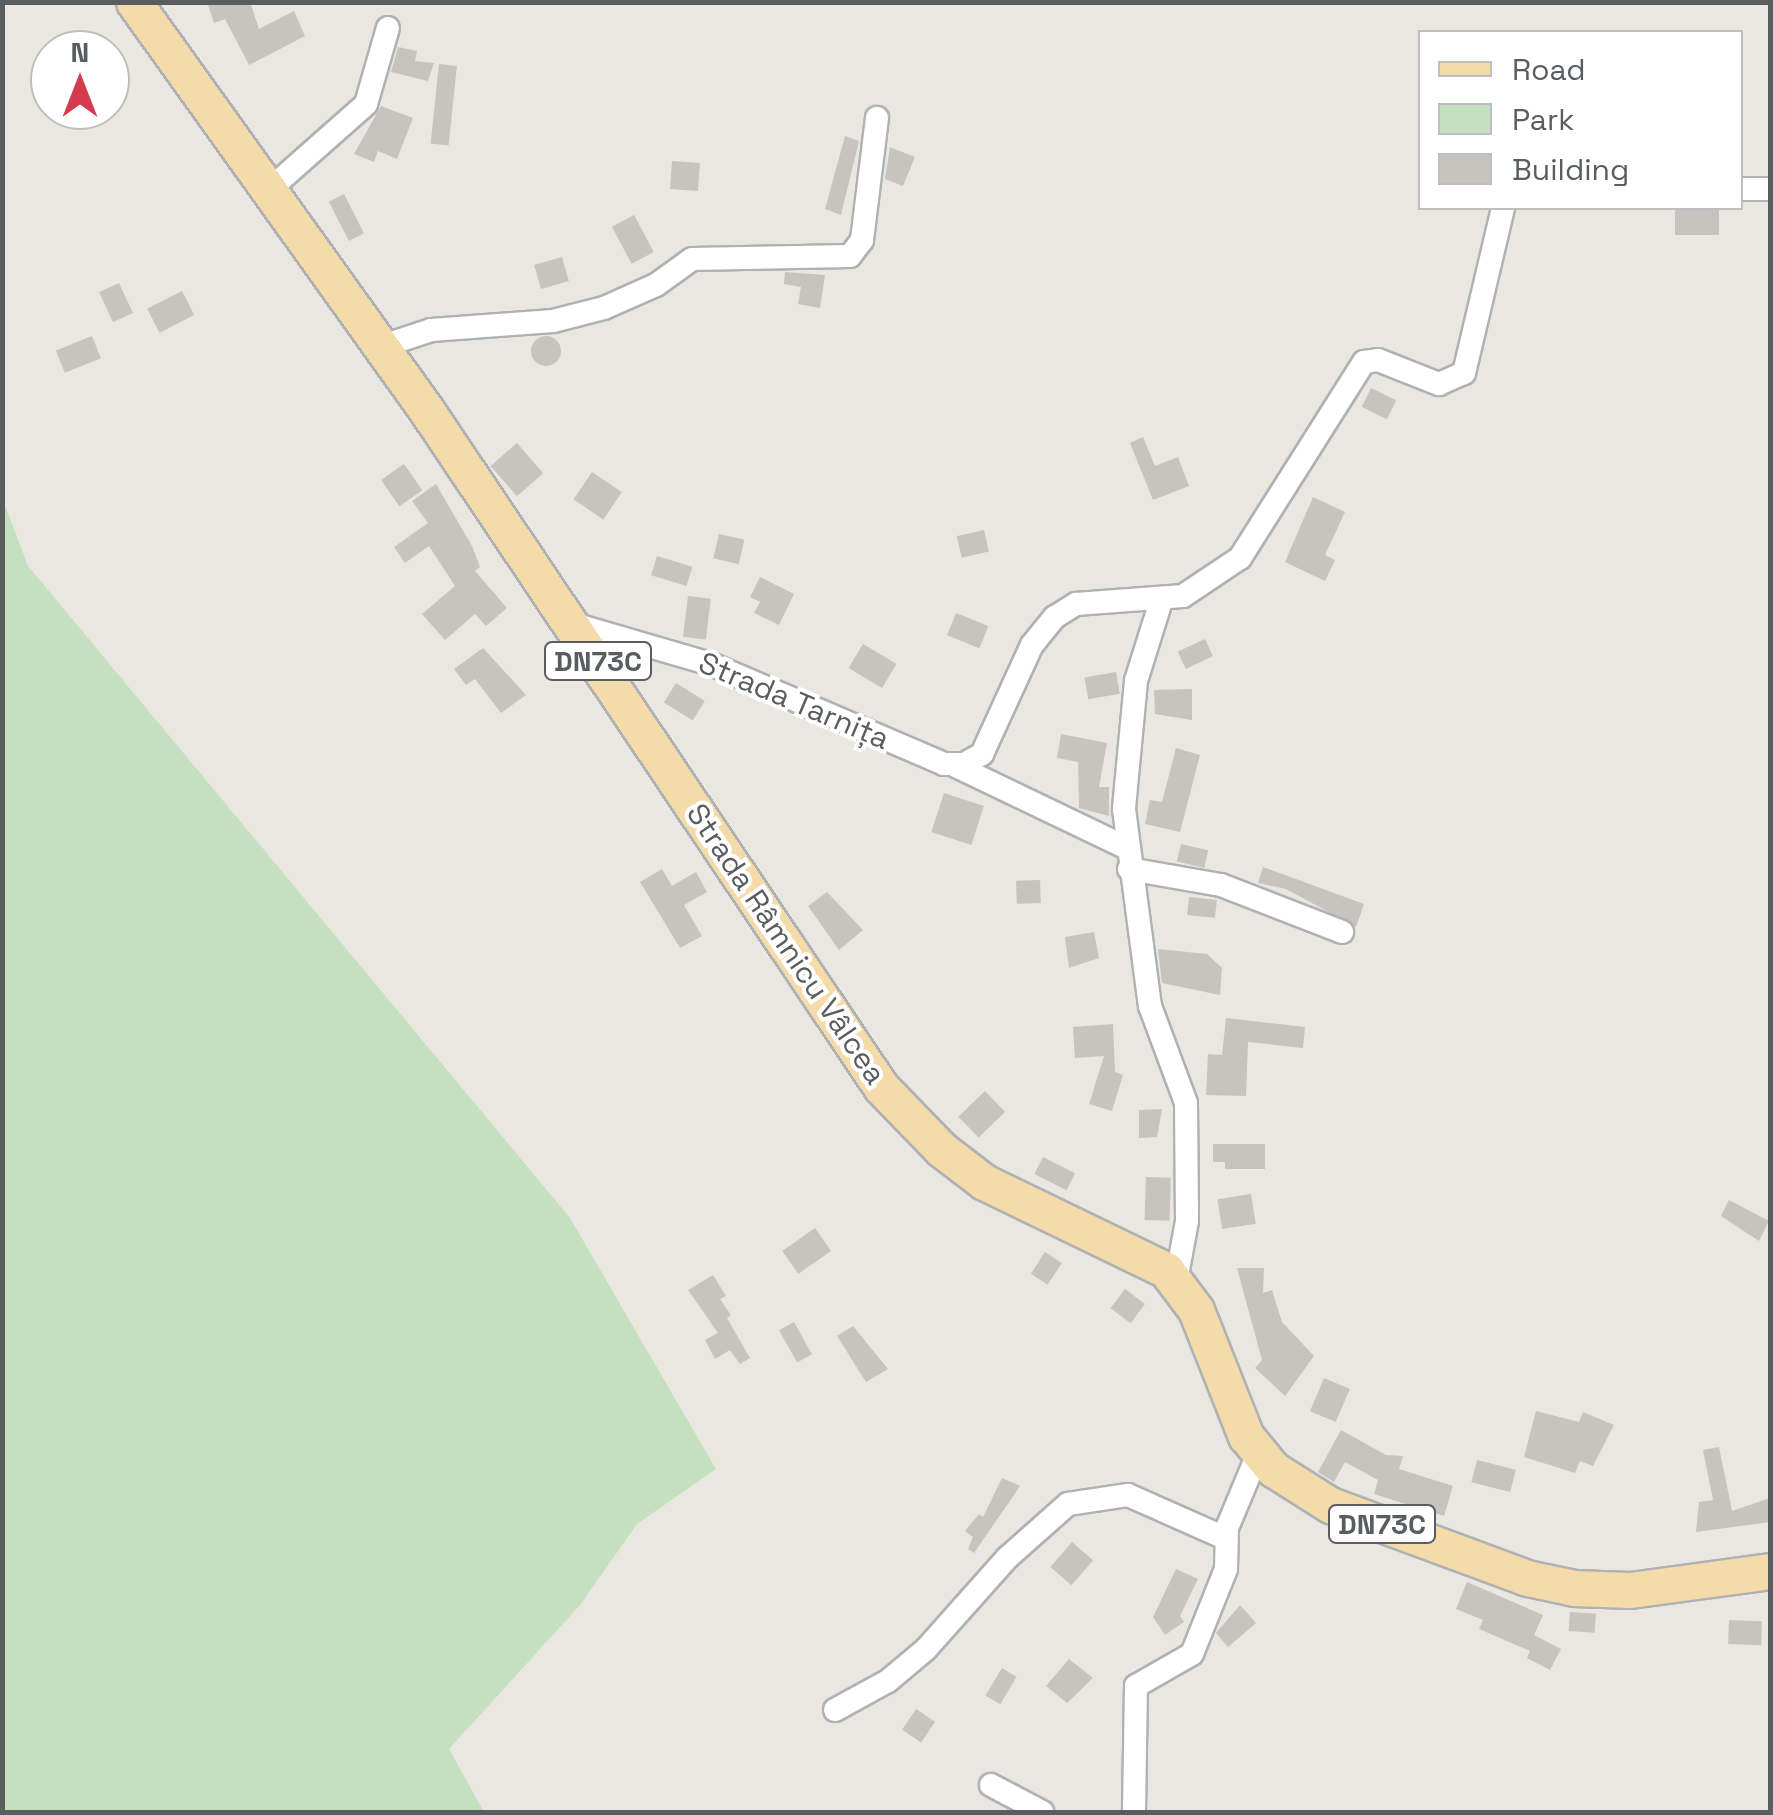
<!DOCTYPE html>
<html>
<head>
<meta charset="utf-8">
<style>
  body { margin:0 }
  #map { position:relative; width:1773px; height:1815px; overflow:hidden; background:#eae6e0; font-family:"Space Grotesk",sans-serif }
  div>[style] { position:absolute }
  .green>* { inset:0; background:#c5e0bf }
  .building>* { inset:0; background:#c7c3bf; transform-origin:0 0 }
  .round { border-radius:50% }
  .roads { filter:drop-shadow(2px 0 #aeb2b4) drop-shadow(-2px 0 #aeb2b4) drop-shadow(0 2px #aeb2b4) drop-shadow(0 -2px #aeb2b4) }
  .minor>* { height:22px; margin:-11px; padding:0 11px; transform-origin:11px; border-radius:11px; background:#fff }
  .primary>* { height:35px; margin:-17.5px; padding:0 17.5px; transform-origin:17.5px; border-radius:17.5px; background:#f5daaa }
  span { translate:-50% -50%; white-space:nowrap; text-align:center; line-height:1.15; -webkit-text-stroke:8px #fff; paint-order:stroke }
  .shield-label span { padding:2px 8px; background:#fff; border:2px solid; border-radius:8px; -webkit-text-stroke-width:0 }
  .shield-label { font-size:28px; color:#595d5f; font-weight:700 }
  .street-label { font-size:30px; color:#595d5f }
  .frame { position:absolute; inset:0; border:5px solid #595d5f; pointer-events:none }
  .legend { position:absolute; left:1418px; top:30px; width:325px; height:180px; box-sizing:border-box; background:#fff; border:2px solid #bdbebf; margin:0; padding:12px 18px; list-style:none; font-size:30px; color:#595d5f }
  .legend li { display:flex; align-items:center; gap:20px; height:50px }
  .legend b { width:50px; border:2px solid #bdbebf }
  .north { position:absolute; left:30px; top:30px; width:100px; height:100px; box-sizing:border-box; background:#fff; border:2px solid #bdbebf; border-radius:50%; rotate:0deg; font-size:28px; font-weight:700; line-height:40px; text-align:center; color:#595d5f }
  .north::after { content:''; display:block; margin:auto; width:35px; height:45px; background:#d53b4d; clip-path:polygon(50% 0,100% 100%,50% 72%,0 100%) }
</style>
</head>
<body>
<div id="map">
  <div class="green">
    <div style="clip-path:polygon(3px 500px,28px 566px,570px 1218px,716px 1469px,637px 1524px,580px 1605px,449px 1749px,484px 1812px,3px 1812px)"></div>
  </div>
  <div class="building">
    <div style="clip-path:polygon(207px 2px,250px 2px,259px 29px,294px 11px,305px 36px,249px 65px,225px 19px,214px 23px)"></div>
    <div style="clip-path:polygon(398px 47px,417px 51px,415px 61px,434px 63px,428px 81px,391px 72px)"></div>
    <div style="left:439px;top:64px;width:18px;height:80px;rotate:6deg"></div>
    <div style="clip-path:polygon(381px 106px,413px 118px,397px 159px,378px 151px,374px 162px,354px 154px)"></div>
    <div style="clip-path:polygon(845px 136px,859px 141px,841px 215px,825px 209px)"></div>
    <div style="clip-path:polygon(890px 147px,915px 157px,903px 186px,885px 179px)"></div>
    <div style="left:672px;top:161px;width:28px;height:28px;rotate:4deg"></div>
    <div style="left:344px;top:194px;width:44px;height:17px;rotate:63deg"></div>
    <div style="left:1675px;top:208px;width:44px;height:27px"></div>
    <div style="left:634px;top:215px;width:42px;height:25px;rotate:62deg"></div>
    <div style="left:562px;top:257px;width:25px;height:29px;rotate:74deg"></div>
    <div style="clip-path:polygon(785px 272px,825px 275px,820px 308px,798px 304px,801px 287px,784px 284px)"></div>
    <div style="left:119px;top:283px;width:33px;height:22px;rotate:65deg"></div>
    <div style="left:182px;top:291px;width:27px;height:39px;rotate:63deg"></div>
    <div class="round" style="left:531px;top:336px;width:30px;height:30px"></div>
    <div style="left:92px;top:336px;width:24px;height:39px;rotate:68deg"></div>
    <div style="left:1371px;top:388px;width:28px;height:21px;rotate:26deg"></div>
    <div style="clip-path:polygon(1143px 437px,1155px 466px,1178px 457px,1189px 486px,1153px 500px,1130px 443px)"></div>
    <div style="left:517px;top:443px;width:40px;height:35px;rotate:49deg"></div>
    <div style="left:404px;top:464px;width:32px;height:28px;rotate:55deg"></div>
    <div style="left:592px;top:472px;width:36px;height:33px;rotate:34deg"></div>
    <div style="clip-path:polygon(436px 484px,472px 546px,480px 567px,475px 571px,507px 608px,486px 626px,475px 614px,445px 640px,422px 614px,455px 586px,429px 546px,405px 563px,394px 547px,428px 523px,412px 501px)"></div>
    <div style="clip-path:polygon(1313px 497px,1345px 512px,1325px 555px,1335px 560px,1325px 581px,1285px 562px)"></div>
    <div style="left:984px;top:530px;width:22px;height:28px;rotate:77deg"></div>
    <div style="left:719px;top:534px;width:26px;height:25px;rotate:13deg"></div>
    <div style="left:657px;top:556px;width:37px;height:20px;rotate:17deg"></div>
    <div style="clip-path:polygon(760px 577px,794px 594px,779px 625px,754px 613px,760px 602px,750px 597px)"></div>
    <div style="left:688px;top:596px;width:23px;height:41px;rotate:7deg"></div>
    <div style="left:956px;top:613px;width:35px;height:24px;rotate:22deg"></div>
    <div style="left:1205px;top:639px;width:19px;height:30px;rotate:65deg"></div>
    <div style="left:863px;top:644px;width:39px;height:28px;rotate:31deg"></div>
    <div style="clip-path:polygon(483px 648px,526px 695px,501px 713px,475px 679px,466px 685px,454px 669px)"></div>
    <div style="left:1116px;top:672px;width:22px;height:32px;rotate:80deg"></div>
    <div style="left:676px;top:683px;width:34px;height:23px;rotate:32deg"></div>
    <div style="clip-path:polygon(1192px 689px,1192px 720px,1155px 714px,1154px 690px)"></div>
    <div style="clip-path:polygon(1061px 734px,1107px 743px,1099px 787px,1109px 787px,1109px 816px,1079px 808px,1078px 762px,1057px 758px)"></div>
    <div style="clip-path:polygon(1176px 748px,1200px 755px,1180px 832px,1145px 824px,1150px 800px,1162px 802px)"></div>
    <div style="left:944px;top:793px;width:42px;height:41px;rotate:18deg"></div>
    <div style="left:1181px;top:844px;width:28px;height:18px;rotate:13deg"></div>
    <div style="clip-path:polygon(1263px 867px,1364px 904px,1356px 927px,1286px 889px,1258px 883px)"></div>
    <div style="clip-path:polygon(662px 869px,672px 886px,696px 872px,707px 892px,684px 905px,702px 936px,680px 948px,640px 882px)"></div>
    <div style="left:1040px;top:880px;width:23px;height:24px;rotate:88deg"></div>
    <div style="clip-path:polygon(827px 892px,863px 930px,839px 950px,808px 906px)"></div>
    <div style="left:1189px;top:897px;width:28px;height:18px;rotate:6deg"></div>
    <div style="clip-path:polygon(1094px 932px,1099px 958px,1069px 968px,1065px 937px)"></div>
    <div style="clip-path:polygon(1158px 949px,1207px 954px,1222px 968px,1220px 995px,1162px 983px)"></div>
    <div style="clip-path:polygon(1226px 1018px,1305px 1027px,1303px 1048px,1248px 1042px,1246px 1096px,1206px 1095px,1208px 1054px,1222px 1055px)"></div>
    <div style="clip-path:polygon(1113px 1024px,1115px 1072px,1123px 1075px,1112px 1111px,1089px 1104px,1104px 1056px,1075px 1058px,1073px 1027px)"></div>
    <div style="left:985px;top:1091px;width:29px;height:37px;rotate:46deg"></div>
    <div style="clip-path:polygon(1162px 1109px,1157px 1137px,1139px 1138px,1139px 1110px)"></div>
    <div style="clip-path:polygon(1213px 1144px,1265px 1144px,1265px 1169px,1225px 1169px,1225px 1162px,1213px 1162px)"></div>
    <div style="left:1043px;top:1157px;width:36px;height:19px;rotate:27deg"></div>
    <div style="left:1146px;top:1177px;width:25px;height:43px;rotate:2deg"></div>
    <div style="left:1251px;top:1194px;width:30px;height:34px;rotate:81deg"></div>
    <div style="clip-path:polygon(1729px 1200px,1769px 1221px,1759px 1241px,1721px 1216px)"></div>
    <div style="left:815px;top:1228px;width:28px;height:40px;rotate:55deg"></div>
    <div style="left:1045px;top:1252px;width:20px;height:26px;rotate:33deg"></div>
    <div style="clip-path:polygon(1237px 1268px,1264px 1268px,1263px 1293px,1272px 1290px,1282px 1322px,1314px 1356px,1285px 1396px,1255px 1368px,1262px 1360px)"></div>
    <div style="clip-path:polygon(713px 1275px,726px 1296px,720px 1299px,731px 1315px,727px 1318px,750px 1358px,740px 1364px,730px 1350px,715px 1359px,705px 1340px,718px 1333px,688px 1290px)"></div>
    <div style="left:1125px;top:1289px;width:25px;height:24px;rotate:37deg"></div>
    <div style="left:794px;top:1322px;width:37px;height:17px;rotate:61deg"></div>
    <div style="clip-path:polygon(853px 1326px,888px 1369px,866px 1382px,837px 1336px)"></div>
    <div style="left:1324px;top:1378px;width:28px;height:36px;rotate:23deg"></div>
    <div style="clip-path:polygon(1536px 1411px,1579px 1422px,1583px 1412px,1614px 1425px,1593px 1466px,1580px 1461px,1575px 1473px,1524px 1457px)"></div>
    <div style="clip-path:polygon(1341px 1430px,1386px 1455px,1403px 1456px,1399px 1469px,1453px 1486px,1444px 1516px,1374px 1494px,1378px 1480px,1345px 1462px,1334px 1482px,1318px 1472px)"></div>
    <div style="clip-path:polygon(1719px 1447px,1732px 1511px,1770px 1498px,1770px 1522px,1696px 1532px,1699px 1502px,1713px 1500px,1703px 1450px)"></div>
    <div style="left:1477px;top:1460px;width:40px;height:23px;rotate:14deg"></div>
    <div style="clip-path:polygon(1002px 1478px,1020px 1486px,974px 1553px,968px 1549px,973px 1537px,965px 1531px,979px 1514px,983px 1517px)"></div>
    <div style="left:1072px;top:1542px;width:28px;height:33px;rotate:41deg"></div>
    <div style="clip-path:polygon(1176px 1569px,1198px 1579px,1180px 1616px,1184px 1622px,1165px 1635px,1153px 1617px)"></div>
    <div style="clip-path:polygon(1467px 1582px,1543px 1615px,1534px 1635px,1561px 1649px,1550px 1670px,1527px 1658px,1530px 1651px,1479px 1629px,1483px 1620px,1456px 1609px)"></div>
    <div style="clip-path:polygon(1240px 1605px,1256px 1623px,1228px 1647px,1216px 1633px)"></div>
    <div style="left:1570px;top:1612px;width:26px;height:19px;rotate:4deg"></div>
    <div style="left:1729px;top:1620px;width:33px;height:24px;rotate:2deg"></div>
    <div style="clip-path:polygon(1069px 1659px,1093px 1678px,1067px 1703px,1046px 1686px)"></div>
    <div style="left:1002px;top:1668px;width:17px;height:32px;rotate:31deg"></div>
    <div style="left:916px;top:1709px;width:23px;height:25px;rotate:34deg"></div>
  </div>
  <div class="roads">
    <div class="minor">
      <div style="left:270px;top:189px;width:128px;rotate:-41.5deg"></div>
      <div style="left:366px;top:104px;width:79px;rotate:-73.9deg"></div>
      <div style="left:1740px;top:189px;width:30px"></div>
      <div style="left:380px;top:347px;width:54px;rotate:-18.4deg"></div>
      <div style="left:431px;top:330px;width:122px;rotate:-4.2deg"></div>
      <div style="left:553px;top:321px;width:53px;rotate:-14.3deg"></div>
      <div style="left:604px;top:308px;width:57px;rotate:-23.9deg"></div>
      <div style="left:656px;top:285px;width:44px;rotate:-35.8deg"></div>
      <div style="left:692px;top:259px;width:158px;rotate:-1.1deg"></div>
      <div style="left:850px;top:256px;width:20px;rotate:-53deg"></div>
      <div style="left:862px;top:240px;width:123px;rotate:-83deg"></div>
      <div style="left:1161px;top:601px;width:84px;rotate:107.4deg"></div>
      <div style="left:1136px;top:681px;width:129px;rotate:95.4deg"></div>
      <div style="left:1124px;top:809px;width:199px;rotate:82.5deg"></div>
      <div style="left:1150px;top:1006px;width:103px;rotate:69.6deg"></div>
      <div style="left:1186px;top:1103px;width:118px;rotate:89.5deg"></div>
      <div style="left:1187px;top:1221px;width:61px;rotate:100.4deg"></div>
      <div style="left:573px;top:624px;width:144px;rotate:16.2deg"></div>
      <div style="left:711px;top:664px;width:254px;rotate:23.2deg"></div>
      <div style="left:944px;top:764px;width:20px"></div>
      <div style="left:964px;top:764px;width:21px;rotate:-29deg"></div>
      <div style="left:982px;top:754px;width:120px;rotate:-65.4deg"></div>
      <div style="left:1032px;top:645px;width:36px;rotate:-51deg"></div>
      <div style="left:1055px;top:617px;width:25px;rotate:-32deg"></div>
      <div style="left:1076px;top:604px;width:107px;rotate:-4.3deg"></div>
      <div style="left:1183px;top:596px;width:69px;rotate:-33.7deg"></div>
      <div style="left:1240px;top:558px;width:232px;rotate:-57.7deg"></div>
      <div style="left:1364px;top:362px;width:14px;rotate:-8deg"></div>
      <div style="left:1378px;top:360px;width:66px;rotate:21.5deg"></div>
      <div style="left:1439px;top:384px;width:27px;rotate:-24deg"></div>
      <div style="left:1464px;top:373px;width:170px;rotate:-76.7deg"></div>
      <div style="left:956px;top:766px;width:187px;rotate:25.6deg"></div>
      <div style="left:1129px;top:869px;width:93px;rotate:9.9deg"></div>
      <div style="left:1221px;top:885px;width:130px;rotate:21.2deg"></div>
      <div style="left:835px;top:1710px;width:60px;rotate:-28.7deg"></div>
      <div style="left:888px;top:1681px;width:50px;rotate:-40.1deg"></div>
      <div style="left:926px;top:1649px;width:122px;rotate:-48.3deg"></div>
      <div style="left:1007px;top:1558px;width:81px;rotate:-41.5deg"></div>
      <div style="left:1068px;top:1504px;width:61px;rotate:-8.5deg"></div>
      <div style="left:1128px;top:1495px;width:106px;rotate:23.9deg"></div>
      <div style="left:991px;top:1785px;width:58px;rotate:27.9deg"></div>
      <div style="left:1134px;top:1812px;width:126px;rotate:-89.1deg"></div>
      <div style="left:1136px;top:1686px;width:64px;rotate:-29.7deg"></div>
      <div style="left:1192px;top:1654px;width:92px;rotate:-68.2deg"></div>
      <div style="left:1226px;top:1569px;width:41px;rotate:-88.6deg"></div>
      <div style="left:1227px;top:1528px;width:80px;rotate:-67.3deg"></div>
    </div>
    <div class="primary">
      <div style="left:134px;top:2px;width:503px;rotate:54.38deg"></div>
      <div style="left:427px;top:411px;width:814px;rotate:56.11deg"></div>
      <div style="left:881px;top:1087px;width:86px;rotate:45.9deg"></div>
      <div style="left:941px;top:1149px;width:54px;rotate:37.5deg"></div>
      <div style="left:984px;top:1182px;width:202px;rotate:25.8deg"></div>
      <div style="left:1166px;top:1270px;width:50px;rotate:53.1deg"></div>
      <div style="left:1196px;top:1310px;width:136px;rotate:68.4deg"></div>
      <div style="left:1246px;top:1436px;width:43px;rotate:50.7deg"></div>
      <div style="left:1273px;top:1469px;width:67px;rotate:32.3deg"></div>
      <div style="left:1330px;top:1505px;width:210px;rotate:20.3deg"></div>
      <div style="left:1527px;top:1578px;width:48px;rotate:12deg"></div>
      <div style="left:1574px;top:1588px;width:56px;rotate:2deg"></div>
      <div style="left:1630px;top:1590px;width:141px;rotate:-7.7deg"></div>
    </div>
  </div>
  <div class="shield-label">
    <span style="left:598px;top:661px">DN73C</span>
    <span style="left:1382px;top:1524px">DN73C</span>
  </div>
  <div class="street-label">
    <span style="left:794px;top:701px;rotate:23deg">Strada Tarnița</span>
    <span style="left:786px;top:944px;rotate:56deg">Strada Râmnicu Vâlcea</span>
  </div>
  <div class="frame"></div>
  <ul class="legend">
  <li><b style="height:12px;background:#f5daaa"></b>Road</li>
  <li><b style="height:28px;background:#c5e0bf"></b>Park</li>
  <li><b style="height:28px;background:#c7c3bf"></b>Building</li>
  </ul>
  <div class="north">N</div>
</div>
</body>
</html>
